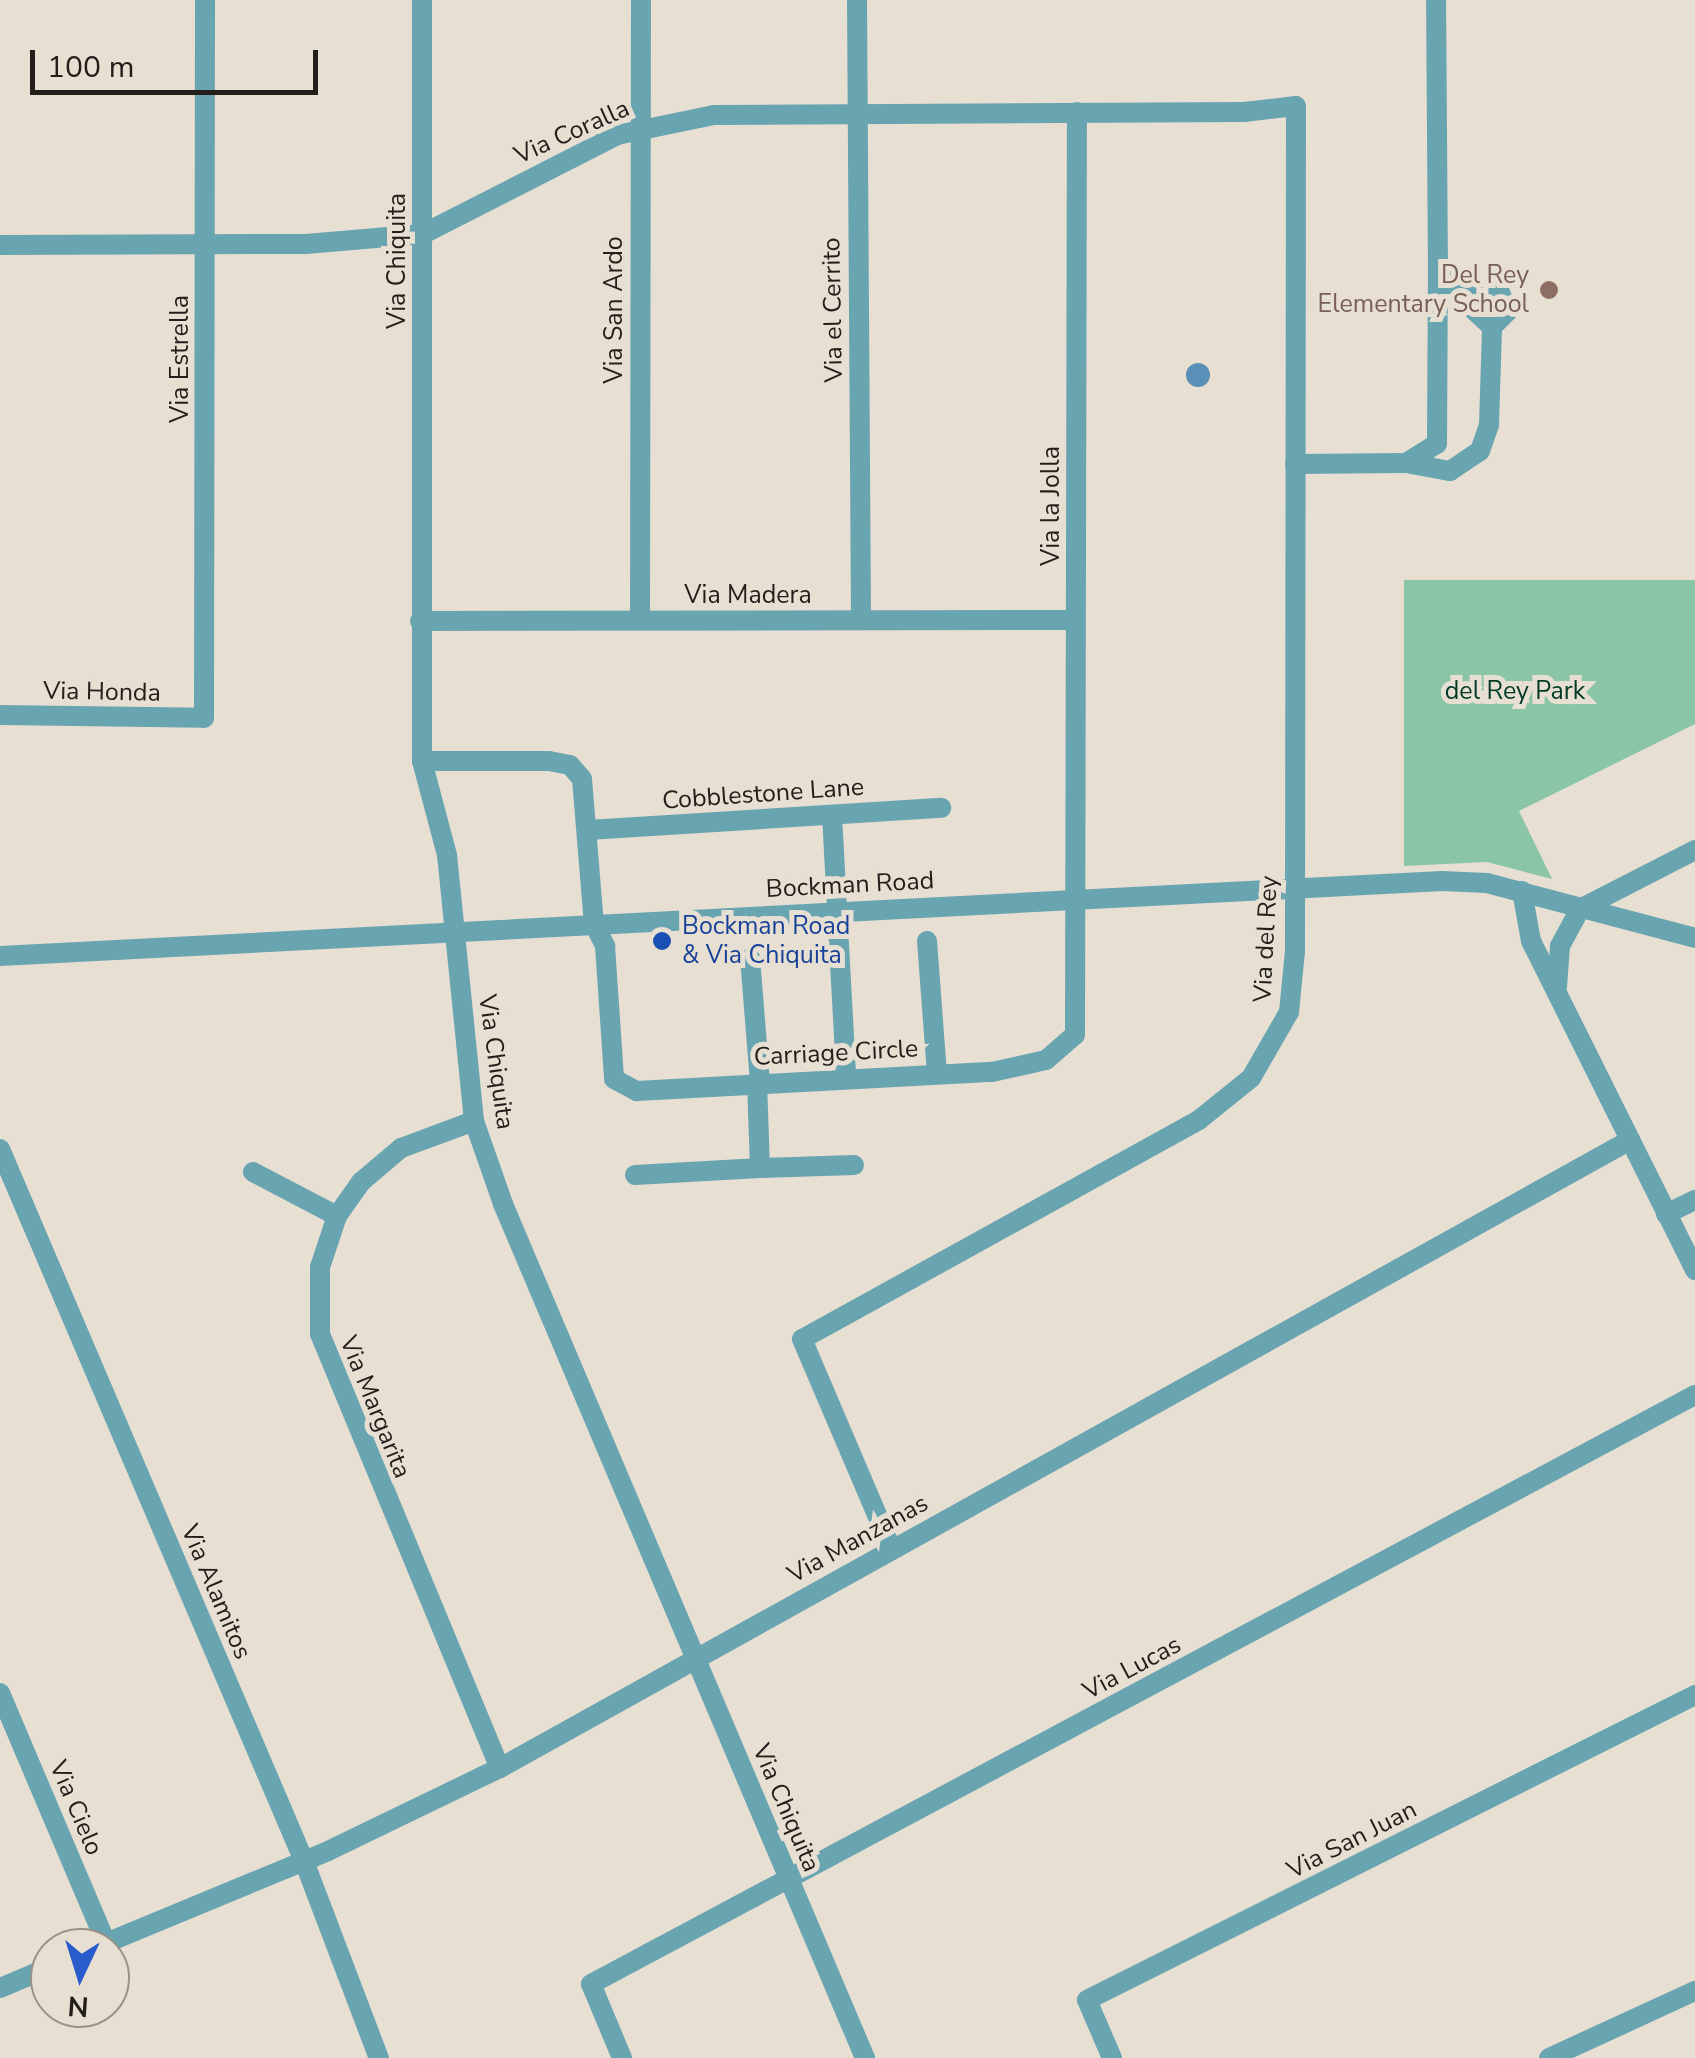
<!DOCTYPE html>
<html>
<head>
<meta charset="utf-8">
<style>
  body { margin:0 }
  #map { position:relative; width:1695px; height:2058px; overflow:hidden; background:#e8dfd3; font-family:"Nunito Sans",sans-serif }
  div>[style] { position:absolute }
  .green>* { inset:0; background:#8ac5a7 }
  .water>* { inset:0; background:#5a90b7 }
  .round { border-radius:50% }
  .minor>* { height:20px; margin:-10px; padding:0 10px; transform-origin:10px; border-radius:10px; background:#69a4b1 }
  .dots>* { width:28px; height:28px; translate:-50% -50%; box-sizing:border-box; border:5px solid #e8dfd3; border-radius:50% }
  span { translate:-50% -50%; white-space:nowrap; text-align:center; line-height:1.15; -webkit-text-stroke:10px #e8dfd3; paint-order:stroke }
  .street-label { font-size:25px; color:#221e1a }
  .education-label { font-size:25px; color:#785e54 }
  .right { translate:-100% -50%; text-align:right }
  .park-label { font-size:25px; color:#013a25 }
  .transit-label { font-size:25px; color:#164399 }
  .left { translate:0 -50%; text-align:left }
  .north { position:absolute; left:30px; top:1928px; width:100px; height:100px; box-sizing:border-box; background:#e8dfd3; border:2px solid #999289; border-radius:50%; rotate:184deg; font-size:28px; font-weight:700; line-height:40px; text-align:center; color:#221e1a }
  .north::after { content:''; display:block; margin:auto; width:35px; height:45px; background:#2a5bca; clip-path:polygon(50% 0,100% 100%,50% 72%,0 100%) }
  .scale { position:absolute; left:30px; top:50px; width:288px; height:45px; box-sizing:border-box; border:5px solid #221e1a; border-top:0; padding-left:12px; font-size:30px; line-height:35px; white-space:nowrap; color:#221e1a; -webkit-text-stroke:8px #e8dfd3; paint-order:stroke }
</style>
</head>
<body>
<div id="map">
  <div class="green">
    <div style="clip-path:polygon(1404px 580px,1695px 580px,1695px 724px,1519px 811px,1552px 879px,1487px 862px,1404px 866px)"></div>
  </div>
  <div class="water">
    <div class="round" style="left:1186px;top:363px;width:24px;height:24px"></div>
  </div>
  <div class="minor">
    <div style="left:422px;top:0;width:761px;rotate:90deg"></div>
    <div style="left:422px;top:761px;width:97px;rotate:75.1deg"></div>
    <div style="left:447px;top:855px;width:267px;rotate:84.2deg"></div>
    <div style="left:474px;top:1121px;width:88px;rotate:70.7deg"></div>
    <div style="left:503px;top:1204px;width:928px;rotate:67.03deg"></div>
    <div style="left:857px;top:0;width:619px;rotate:89.63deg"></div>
    <div style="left:0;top:245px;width:306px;rotate:-0.2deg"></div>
    <div style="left:306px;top:244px;width:117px;rotate:-4.9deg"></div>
    <div style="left:423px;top:234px;width:218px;rotate:-27deg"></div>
    <div style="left:617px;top:135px;width:99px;rotate:-11.7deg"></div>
    <div style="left:714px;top:115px;width:530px;rotate:-0.32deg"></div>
    <div style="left:1244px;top:112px;width:52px;rotate:-6.6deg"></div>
    <div style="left:1296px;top:106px;width:845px;rotate:90.07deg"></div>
    <div style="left:1295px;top:951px;width:61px;rotate:95.6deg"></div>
    <div style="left:1289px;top:1012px;width:76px;rotate:119.9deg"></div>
    <div style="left:1251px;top:1078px;width:67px;rotate:141.1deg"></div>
    <div style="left:1199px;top:1120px;width:453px;rotate:151.1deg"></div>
    <div style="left:802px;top:1339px;width:227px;rotate:66.9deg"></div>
    <div style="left:1406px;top:463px;width:36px;rotate:-32deg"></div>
    <div style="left:1437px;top:444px;width:167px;rotate:-89.7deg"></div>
    <div style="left:1438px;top:277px;width:62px;rotate:12deg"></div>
    <div style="left:1499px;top:290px;width:23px;rotate:67deg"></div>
    <div style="left:1508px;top:311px;width:23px;rotate:135deg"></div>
    <div style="left:1295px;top:464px;width:111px;rotate:-0.5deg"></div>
    <div style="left:1406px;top:463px;width:45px;rotate:10.3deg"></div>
    <div style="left:1450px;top:471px;width:36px;rotate:-34deg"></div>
    <div style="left:1480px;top:451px;width:28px;rotate:-71deg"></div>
    <div style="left:1489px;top:425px;width:98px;rotate:-88.2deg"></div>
    <div style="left:1492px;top:327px;width:74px;rotate:-137.2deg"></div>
    <div style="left:1438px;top:277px;width:277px;rotate:-90.4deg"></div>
    <div style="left:640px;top:620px;width:620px;rotate:-89.91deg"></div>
    <div style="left:420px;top:621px;width:655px;rotate:-0.09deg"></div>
    <div style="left:0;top:715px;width:204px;rotate:0.8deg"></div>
    <div style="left:204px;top:718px;width:718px;rotate:-89.92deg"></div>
    <div style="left:422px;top:761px;width:127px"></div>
    <div style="left:549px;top:761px;width:21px;rotate:11deg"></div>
    <div style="left:570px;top:765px;width:18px;rotate:49deg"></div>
    <div style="left:582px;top:779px;width:145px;rotate:85.3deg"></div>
    <div style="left:594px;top:924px;width:25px;rotate:63deg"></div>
    <div style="left:605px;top:946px;width:133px;rotate:86.1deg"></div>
    <div style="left:614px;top:1079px;width:26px;rotate:28deg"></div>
    <div style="left:637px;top:1091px;width:356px;rotate:-3.1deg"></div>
    <div style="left:992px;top:1072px;width:55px;rotate:-12.5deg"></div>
    <div style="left:1046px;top:1060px;width:38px;rotate:-41deg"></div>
    <div style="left:1075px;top:1035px;width:923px;rotate:-89.88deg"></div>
    <div style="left:832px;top:815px;width:260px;rotate:86.9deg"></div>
    <div style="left:588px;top:830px;width:354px;rotate:-3.6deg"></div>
    <div style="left:1522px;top:891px;width:51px;rotate:79.8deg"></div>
    <div style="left:1531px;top:941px;width:368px;rotate:63.5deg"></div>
    <div style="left:927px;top:941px;width:132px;rotate:85.7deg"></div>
    <div style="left:0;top:956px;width:1444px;rotate:-2.98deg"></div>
    <div style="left:1442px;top:881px;width:45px;rotate:2.5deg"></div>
    <div style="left:1487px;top:883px;width:215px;rotate:14.8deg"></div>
    <div style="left:750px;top:958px;width:124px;rotate:85.4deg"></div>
    <div style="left:1557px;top:987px;width:41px;rotate:-85.8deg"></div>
    <div style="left:1560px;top:946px;width:42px;rotate:-61.6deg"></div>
    <div style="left:1580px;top:909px;width:129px;rotate:-27.2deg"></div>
    <div style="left:474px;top:1121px;width:78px;rotate:159.7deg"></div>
    <div style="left:401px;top:1148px;width:52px;rotate:139.6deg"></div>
    <div style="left:361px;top:1182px;width:42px;rotate:125.2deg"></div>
    <div style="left:337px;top:1216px;width:54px;rotate:108.4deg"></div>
    <div style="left:320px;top:1267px;width:67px;rotate:90deg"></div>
    <div style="left:320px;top:1334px;width:470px;rotate:67.5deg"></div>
    <div style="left:0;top:1149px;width:774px;rotate:66.88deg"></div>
    <div style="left:304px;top:1861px;width:211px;rotate:69.2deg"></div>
    <div style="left:760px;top:1168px;width:94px;rotate:-1.8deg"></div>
    <div style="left:253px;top:1172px;width:95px;rotate:27.6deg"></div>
    <div style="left:635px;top:1175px;width:125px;rotate:-3.2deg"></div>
    <div style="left:760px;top:1168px;width:86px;rotate:-92deg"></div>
    <div style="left:1666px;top:1214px;width:32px;rotate:-26deg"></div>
    <div style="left:0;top:1693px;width:272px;rotate:67deg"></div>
    <div style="left:94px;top:1948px;width:253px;rotate:-22.5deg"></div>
    <div style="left:328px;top:1851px;width:191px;rotate:-25.8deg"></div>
    <div style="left:500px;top:1768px;width:1293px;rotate:-29.06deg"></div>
    <div style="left:0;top:1988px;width:54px;rotate:-22.8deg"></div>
    <div style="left:622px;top:2058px;width:80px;rotate:-112.7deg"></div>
    <div style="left:591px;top:1984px;width:1251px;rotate:-28.08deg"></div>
    <div style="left:1112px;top:2058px;width:63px;rotate:-113.3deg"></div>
    <div style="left:1087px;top:2000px;width:680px;rotate:-26.64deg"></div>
    <div style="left:1549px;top:2058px;width:161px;rotate:-24.7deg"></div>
  </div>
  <div class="dots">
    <div style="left:1549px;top:290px;background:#8d6e63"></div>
    <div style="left:662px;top:941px;background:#1a4fb4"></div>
  </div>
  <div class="street-label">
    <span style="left:572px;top:132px;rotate:-24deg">Via Coralla</span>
    <span style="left:397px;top:261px;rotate:-90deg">Via Chiquita</span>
    <span style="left:614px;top:310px;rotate:-90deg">Via San Ardo</span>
    <span style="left:833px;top:310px;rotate:-91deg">Via el Cerrito</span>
    <span style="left:180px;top:359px;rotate:-90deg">Via Estrella</span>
    <span style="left:1051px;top:506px;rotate:-90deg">Via la Jolla</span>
    <span style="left:748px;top:595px">Via Madera</span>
    <span style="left:102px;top:692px;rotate:1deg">Via Honda</span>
    <span style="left:763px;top:794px;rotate:-4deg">Cobblestone Lane</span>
    <span style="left:850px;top:885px;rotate:-3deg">Bockman Road</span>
    <span style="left:1266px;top:939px;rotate:-87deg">Via del Rey</span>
    <span style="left:836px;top:1053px;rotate:-3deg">Carriage Circle</span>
    <span style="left:496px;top:1062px;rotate:82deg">Via Chiquita</span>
    <span style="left:375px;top:1407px;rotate:68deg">Via Margarita</span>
    <span style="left:858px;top:1539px;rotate:-29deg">Via Manzanas</span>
    <span style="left:216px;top:1592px;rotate:67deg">Via Alamitos</span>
    <span style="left:1132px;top:1668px;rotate:-28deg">Via Lucas</span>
    <span style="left:76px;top:1808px;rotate:67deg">Via Cielo</span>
    <span style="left:786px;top:1808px;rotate:67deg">Via Chiquita</span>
    <span style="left:1352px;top:1840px;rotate:-27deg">Via San Juan</span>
  </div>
  <div class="education-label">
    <span class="right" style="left:1529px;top:290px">Del Rey<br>Elementary School</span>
  </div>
  <div class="park-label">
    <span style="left:1515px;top:691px">del Rey Park</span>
  </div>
  <div class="transit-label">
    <span class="left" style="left:682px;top:941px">Bockman Road<br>&amp; Via Chiquita</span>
  </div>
  <div class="north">N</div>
  <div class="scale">100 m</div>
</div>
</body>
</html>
